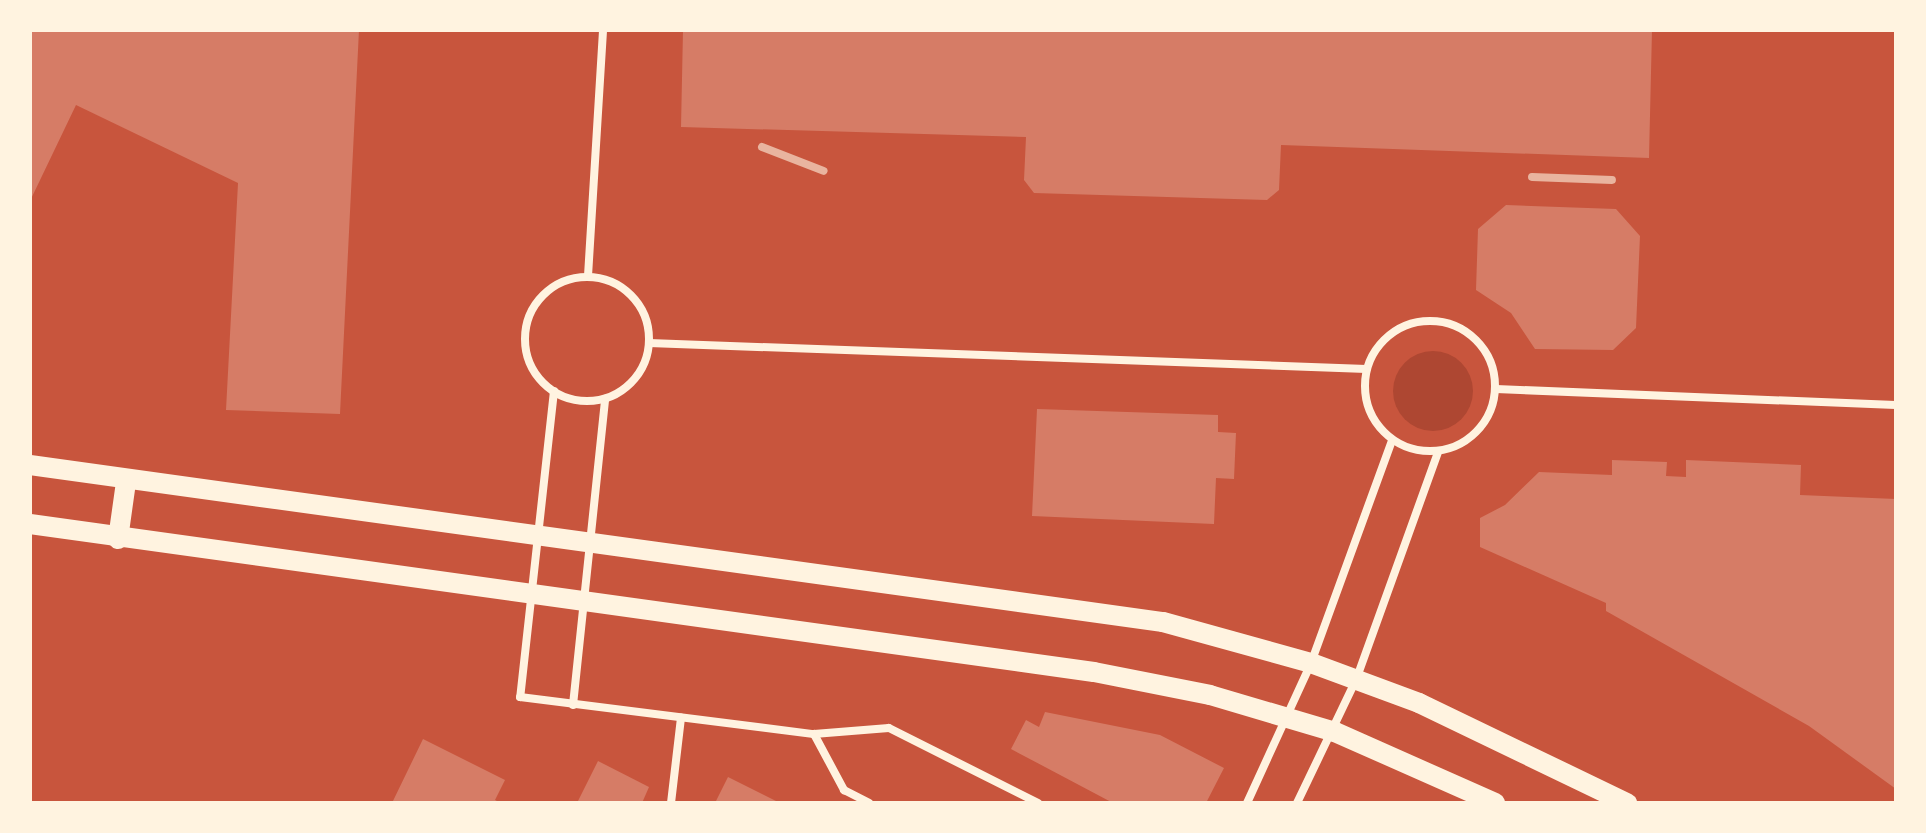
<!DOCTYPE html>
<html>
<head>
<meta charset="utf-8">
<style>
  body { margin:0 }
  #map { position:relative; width:1926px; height:833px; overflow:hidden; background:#c8553d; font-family:Inter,sans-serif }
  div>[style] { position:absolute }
  .green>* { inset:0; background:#ae4732 }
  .round { border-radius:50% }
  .building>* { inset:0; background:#d67c66 }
  .service>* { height:8px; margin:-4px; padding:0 4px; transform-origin:4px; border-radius:4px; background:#fff3e0 }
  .service>.ring { margin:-4px; padding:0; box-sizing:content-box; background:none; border:8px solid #fff3e0; border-radius:50% }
  .secondary>* { height:20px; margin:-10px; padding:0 10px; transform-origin:10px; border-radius:10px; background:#fff3e0 }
  .rail>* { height:8px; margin:-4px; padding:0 4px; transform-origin:4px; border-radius:4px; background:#e9b49f }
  span { translate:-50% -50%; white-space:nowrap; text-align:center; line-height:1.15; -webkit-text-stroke:10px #fff3e0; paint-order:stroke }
  .frame { position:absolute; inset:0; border:32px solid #fff3e0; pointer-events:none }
</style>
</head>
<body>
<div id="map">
  <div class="green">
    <div class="round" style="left:1393px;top:351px;width:80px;height:80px"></div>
  </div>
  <div class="building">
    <div style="clip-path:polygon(30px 30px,359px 30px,340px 414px,226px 410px,238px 183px,76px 105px,30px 201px)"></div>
    <div style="clip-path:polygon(683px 30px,1652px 30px,1649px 158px,1281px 145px,1279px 190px,1267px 200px,1034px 193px,1024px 180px,1026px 137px,681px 127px)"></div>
    <div style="clip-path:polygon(1506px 205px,1616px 209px,1640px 236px,1636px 328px,1613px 350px,1535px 349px,1511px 313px,1476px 290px,1478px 229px)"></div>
    <div style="clip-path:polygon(1037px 409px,1218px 415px,1218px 432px,1236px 433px,1234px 479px,1216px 478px,1214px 524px,1032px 516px)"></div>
    <div style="clip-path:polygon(1612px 460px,1667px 462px,1666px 476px,1686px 477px,1686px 460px,1801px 465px,1800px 495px,1896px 499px,1896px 789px,1809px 726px,1606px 611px,1606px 603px,1480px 547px,1480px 518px,1505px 505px,1539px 472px,1612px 475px)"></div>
    <div style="clip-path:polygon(1045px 712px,1160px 735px,1224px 768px,1206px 803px,1113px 803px,1011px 749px,1026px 720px,1039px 727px)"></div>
    <div style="clip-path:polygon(423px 739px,505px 780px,495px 800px,501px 803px,392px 803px)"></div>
    <div style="clip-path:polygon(598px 761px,649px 787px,642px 803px,577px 803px)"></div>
    <div style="clip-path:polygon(728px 777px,780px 803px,715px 803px)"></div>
  </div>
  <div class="service">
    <div style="left:588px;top:276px;width:246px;rotate:-86.5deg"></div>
    <div class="ring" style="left:525px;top:277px;width:116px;height:116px"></div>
    <div class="ring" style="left:1365px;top:321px;width:122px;height:122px"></div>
    <div style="left:649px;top:343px;width:718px;rotate:2.07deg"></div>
    <div style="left:1496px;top:389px;width:400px;rotate:2.3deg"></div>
    <div style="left:554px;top:391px;width:308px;rotate:96.3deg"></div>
    <div style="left:520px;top:697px;width:296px;rotate:7.2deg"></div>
    <div style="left:814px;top:734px;width:75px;rotate:-4.6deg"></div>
    <div style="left:889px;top:728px;width:167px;rotate:26.7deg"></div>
    <div style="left:573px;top:705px;width:308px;rotate:-84deg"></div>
    <div style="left:814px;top:734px;width:64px;rotate:61.8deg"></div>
    <div style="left:844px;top:790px;width:28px;rotate:27deg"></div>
    <div style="left:671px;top:803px;width:86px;rotate:-83.3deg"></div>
    <div style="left:1247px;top:803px;width:154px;rotate:-65.4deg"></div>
    <div style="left:1311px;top:663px;width:237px;rotate:-70deg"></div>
    <div style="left:1297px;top:803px;width:136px;rotate:-64.4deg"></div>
    <div style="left:1356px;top:680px;width:242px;rotate:-70.2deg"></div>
  </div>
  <div class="secondary">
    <div style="left:30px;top:465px;width:1144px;rotate:7.89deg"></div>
    <div style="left:1163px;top:622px;width:154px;rotate:15.5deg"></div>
    <div style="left:1311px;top:663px;width:115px;rotate:20.3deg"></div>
    <div style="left:1419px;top:703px;width:231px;rotate:25.7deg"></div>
    <div style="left:30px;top:524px;width:1074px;rotate:7.92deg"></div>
    <div style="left:1094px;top:672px;width:118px;rotate:11.2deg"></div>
    <div style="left:1210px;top:695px;width:130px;rotate:16.5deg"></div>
    <div style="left:1335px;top:732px;width:175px;rotate:23.9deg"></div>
    <div style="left:118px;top:539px;width:58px;rotate:-82deg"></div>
  </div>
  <div class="rail">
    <div style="left:762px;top:147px;width:66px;rotate:21.2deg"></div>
    <div style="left:1532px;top:177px;width:80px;rotate:2.1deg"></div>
  </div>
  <div class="frame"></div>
</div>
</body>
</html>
